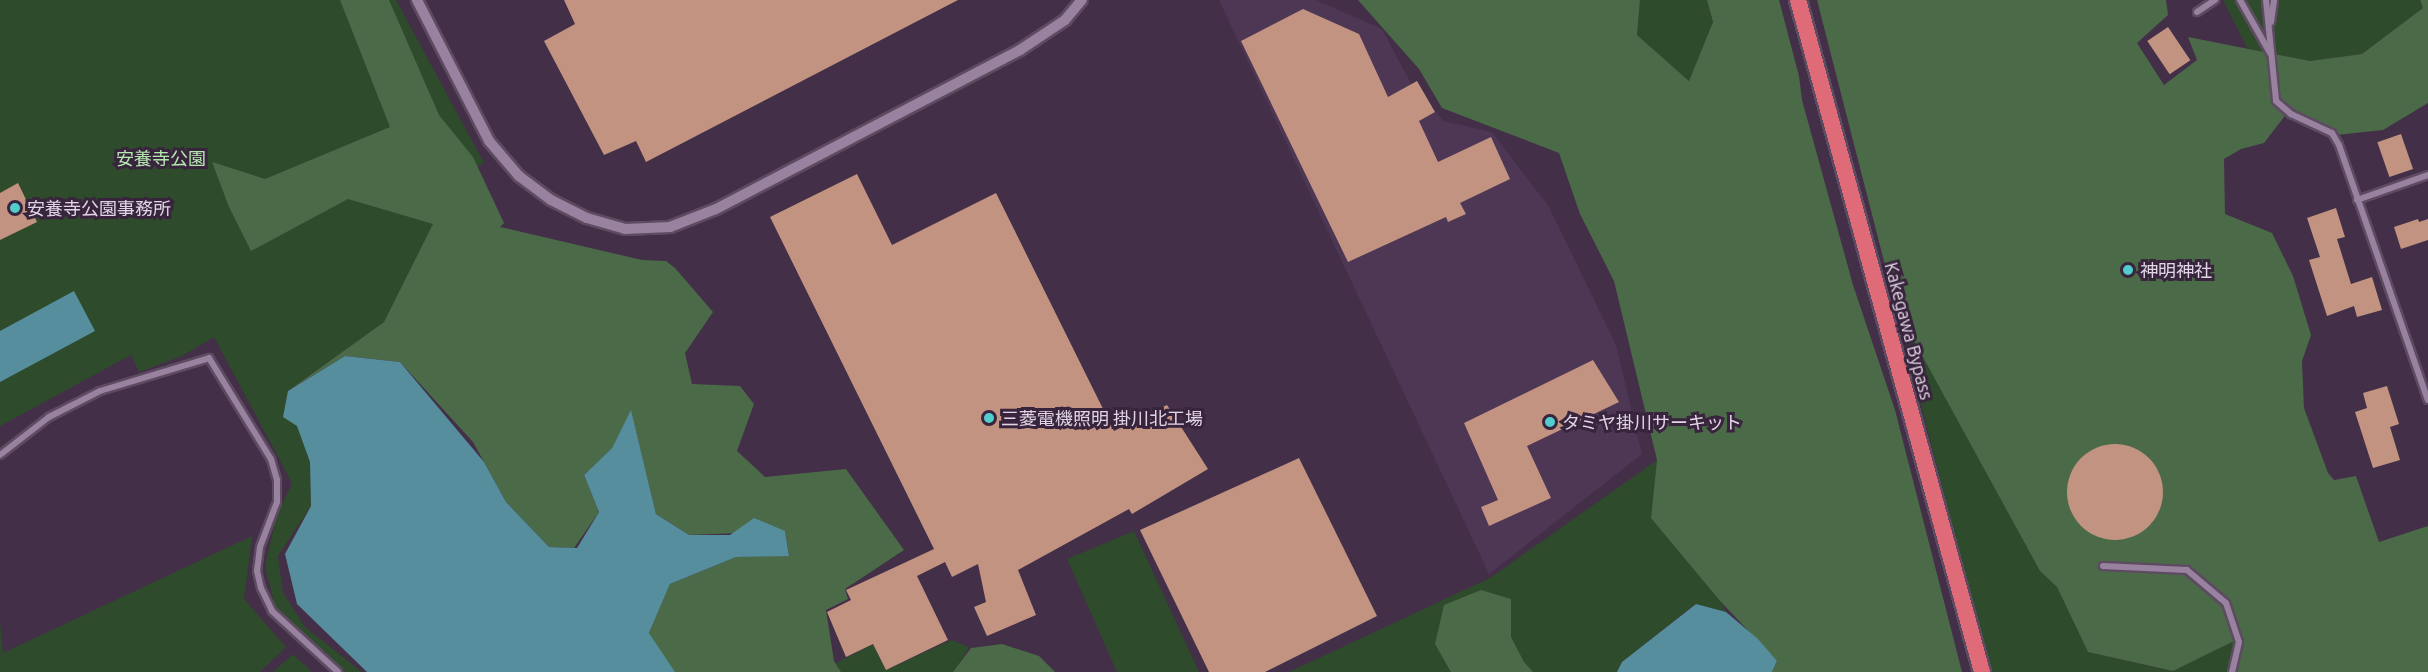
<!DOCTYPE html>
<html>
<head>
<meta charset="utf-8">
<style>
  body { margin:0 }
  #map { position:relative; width:2428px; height:672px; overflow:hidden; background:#432f48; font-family:Ubuntu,"Noto Sans JP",sans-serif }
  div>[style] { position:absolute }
  .built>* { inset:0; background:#4e3655 }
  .green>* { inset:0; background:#2e4b2b }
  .forest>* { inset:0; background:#4b6a48 }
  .water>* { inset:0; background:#568e9e }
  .building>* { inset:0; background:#c39381; transform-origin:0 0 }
  .round { border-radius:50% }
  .roads { filter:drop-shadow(2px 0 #5d4c61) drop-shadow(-2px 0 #5d4c61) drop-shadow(0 2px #5d4c61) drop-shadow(0 -2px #5d4c61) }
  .minor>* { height:6px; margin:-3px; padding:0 3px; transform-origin:3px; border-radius:3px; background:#99829f }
  .tertiary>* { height:10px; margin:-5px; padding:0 5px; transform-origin:5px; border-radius:5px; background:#99829f }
  .trunk>* { height:16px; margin:-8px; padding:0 8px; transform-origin:8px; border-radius:8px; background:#de6b77 }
  .dots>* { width:16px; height:16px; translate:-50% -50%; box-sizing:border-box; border:3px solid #38253d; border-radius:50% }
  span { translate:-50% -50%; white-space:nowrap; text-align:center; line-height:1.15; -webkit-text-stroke:6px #38253d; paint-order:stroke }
  .park-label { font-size:18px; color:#b3e7ad }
  .poi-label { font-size:18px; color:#e1d5e4 }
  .left { translate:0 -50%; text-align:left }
  .street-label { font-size:18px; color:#e1d5e4 }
</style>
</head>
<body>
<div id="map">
  <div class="built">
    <div style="clip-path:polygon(1219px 0,1316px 0,1382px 29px,1426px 112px,1434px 109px,1443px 121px,1492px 132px,1549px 207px,1616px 345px,1642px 454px,1489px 574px)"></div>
  </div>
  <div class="green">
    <div style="clip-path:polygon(0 0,396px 0,484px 163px,394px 212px,434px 224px,384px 322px,288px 391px,310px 462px,311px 506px,278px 556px,283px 593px,305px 627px,362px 672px,345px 672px,275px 607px,265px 566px,276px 518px,292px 483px,214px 337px,182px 356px,139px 372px,131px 355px,0 426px)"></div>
    <div style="clip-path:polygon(1640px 0,1707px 0,1713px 22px,1689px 81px,1637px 35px)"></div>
    <div style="clip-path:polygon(2223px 0,2419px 0,2424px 8px,2362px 54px,2310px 61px,2272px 56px,2247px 48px)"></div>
    <div style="clip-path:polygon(1896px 308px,2040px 571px,2057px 587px,2088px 652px,2172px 671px,2234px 641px,2238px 672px,1993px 672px,1983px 644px)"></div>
    <div style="clip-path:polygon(1657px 460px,1651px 518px,1709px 579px,1726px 612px,1695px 604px,1622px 662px,1617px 672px,1289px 672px,1490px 578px)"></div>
    <div style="clip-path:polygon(1134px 531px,1199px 672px,1117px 672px,1067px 559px)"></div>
    <div style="clip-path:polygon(252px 536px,244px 599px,286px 647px,260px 672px,0 672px,0 621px,3px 653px)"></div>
    <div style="clip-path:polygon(951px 640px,969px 647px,954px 672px,841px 672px,836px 663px,873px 644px,886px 670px)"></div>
    <div style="clip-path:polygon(293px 654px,312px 672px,273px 672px)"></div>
  </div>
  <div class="forest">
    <div style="clip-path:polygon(340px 0,389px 0,439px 115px,473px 157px,504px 223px,500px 227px,642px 260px,666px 261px,675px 268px,713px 312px,685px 353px,692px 384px,740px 386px,754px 404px,737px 451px,765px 477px,846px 469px,904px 550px,845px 589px,848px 599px,826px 610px,834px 661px,841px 672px,675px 672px,670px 667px,649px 633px,670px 584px,736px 557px,789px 555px,785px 531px,689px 535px,656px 514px,631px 411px,612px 448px,584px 475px,599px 512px,574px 548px,549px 547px,506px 502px,473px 442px,400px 362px,345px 356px,288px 391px,384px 322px,433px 224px,348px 199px,251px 251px,229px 207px,212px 162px,265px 179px,390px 127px)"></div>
    <div style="clip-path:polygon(1358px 0,1640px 0,1637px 35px,1689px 81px,1713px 22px,1707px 0,1779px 0,1799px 76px,1802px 100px,1853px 285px,1895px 410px,1962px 672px,1772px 672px,1777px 661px,1721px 602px,1651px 518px,1657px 460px,1614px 281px,1580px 214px,1559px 153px,1442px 108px,1419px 69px)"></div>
    <div style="clip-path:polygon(1817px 0,2166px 0,2168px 15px,2137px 43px,2164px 85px,2197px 60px,2188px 37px,2310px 61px,2362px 54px,2423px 8px,2420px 0,2428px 0,2428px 103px,2383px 130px,2327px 136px,2287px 113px,2264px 143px,2241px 149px,2224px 159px,2225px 214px,2272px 233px,2293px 276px,2311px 335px,2302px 361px,2304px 408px,2328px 473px,2334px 480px,2356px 476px,2379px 542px,2428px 526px,2428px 672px,2238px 672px,2234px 641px,2173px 671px,2088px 652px,2057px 587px,2040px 571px,1896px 308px)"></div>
    <div style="clip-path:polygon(1481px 590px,1511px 599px,1511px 637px,1524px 662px,1533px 672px,1451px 672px,1435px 644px,1444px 605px)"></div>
    <div style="clip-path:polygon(1002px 644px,1039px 656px,1055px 672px,953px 672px,971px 648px)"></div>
  </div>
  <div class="water">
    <div style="clip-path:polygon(74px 291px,95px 331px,0 382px,0 331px)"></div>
    <div style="clip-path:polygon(345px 356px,400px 362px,484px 462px,506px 502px,549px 547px,577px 548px,599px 512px,584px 475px,612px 448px,631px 410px,656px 514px,689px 535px,730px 535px,754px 518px,785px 531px,789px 556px,736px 557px,670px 584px,649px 633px,675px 672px,367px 672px,297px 604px,285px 554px,311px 506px,310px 462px,297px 426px,283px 417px,288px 391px)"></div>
    <div style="clip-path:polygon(1696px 604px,1726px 612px,1758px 639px,1777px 661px,1772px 672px,1617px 672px,1622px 662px)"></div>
  </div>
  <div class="building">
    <div style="clip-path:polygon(564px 0,958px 0,646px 162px,636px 141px,604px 155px,544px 41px,575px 24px)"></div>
    <div style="clip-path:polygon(1303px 9px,1359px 34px,1388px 97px,1417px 81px,1435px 112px,1419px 121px,1438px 162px,1491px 137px,1510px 179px,1460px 203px,1466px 214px,1448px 222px,1446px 217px,1348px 262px,1241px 41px)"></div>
    <div style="left:2168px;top:27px;width:40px;height:25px;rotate:56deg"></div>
    <div style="left:2401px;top:134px;width:37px;height:25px;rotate:71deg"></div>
    <div style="clip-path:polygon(857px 174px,892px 245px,996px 193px,1114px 431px,1167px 405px,1208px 469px,1132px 514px,1129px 509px,1018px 570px,1036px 615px,987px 636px,974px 607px,986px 602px,978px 564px,952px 577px,945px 562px,917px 576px,948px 640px,886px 670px,873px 644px,846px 657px,827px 612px,851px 600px,846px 590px,934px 549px,770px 217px)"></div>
    <div style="clip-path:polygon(18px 183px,37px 222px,0 240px,0 193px)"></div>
    <div style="clip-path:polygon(2336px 208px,2345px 237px,2337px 239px,2351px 284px,2372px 277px,2382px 310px,2357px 317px,2354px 306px,2327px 316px,2309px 260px,2320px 257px,2307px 218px)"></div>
    <div style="clip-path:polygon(2418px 219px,2419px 222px,2428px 219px,2428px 240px,2401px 249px,2394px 227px)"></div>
    <div style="clip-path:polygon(1593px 360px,1619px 402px,1527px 446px,1551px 498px,1489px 526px,1481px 507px,1498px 500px,1464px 423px)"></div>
    <div style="clip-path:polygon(2387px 386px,2399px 424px,2390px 427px,2400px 460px,2373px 468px,2355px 412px,2367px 408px,2363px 393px)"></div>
    <div class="round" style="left:2067px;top:444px;width:96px;height:96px"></div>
    <div style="clip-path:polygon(1299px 458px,1377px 616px,1265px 672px,1209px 672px,1140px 530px)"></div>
  </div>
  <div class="roads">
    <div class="minor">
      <div style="left:2240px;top:0;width:61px;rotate:60.5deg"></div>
      <div style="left:2266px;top:0;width:101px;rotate:84.3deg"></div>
      <div style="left:2276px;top:101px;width:20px;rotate:41deg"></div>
      <div style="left:2291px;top:114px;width:45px;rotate:24.9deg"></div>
      <div style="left:2332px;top:133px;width:14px;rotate:60deg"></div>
      <div style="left:2339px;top:145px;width:270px;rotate:70.8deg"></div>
      <div style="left:2197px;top:12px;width:22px;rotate:-34deg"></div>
      <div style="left:2271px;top:22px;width:22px;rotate:-82deg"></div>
      <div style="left:2357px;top:200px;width:75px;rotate:-19.4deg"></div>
      <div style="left:0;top:455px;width:62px;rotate:-37.8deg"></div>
      <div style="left:49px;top:417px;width:57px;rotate:-27deg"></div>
      <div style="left:100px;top:391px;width:114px;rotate:-16.8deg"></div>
      <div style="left:209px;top:358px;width:119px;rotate:58.5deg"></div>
      <div style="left:271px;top:459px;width:22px;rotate:74deg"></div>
      <div style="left:277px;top:480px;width:22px;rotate:90deg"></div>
      <div style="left:277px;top:502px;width:48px;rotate:110.7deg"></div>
      <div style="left:260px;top:547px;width:24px;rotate:97deg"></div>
      <div style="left:257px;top:571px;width:17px;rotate:77deg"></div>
      <div style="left:261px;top:588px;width:25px;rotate:64deg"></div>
      <div style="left:272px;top:611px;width:90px;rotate:42.7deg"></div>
      <div style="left:2103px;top:566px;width:84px;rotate:2.7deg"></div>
      <div style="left:2187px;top:570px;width:51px;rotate:40.2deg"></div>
      <div style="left:2226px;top:603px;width:41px;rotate:71.6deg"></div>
      <div style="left:2239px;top:642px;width:31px;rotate:103deg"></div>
    </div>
    <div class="tertiary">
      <div style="left:417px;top:0;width:158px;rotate:62.9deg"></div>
      <div style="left:489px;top:141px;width:46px;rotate:49.4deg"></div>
      <div style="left:519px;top:176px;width:40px;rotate:37deg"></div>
      <div style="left:551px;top:200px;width:40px;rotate:26.6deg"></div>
      <div style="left:587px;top:218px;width:40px;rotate:16deg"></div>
      <div style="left:625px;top:229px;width:45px;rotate:-2.5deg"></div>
      <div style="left:670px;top:227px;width:49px;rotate:-21.4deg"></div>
      <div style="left:716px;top:209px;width:343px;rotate:-27.6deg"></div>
      <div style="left:1020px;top:50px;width:54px;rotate:-33.7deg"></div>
      <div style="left:1065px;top:20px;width:26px;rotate:-50deg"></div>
    </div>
    <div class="trunk">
      <div style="left:1798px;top:0;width:697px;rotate:74.69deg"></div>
    </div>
  </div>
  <div class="dots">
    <div style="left:15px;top:208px;background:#52cdcd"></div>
    <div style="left:2128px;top:270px;background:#52cdcd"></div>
    <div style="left:989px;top:418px;background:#52cdcd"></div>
    <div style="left:1550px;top:422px;background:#52cdcd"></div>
  </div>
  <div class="park-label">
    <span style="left:161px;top:158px">安養寺公園</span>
  </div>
  <div class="poi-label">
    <span class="left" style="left:27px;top:208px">安養寺公園事務所</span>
    <span class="left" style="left:2140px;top:270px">神明神社</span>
    <span class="left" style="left:1001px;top:418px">三菱電機照明 掛川北工場</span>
    <span class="left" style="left:1562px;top:422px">タミヤ掛川サーキット</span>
  </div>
  <div class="street-label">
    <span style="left:1909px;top:331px;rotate:75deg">Kakegawa Bypass</span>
  </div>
</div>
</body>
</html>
